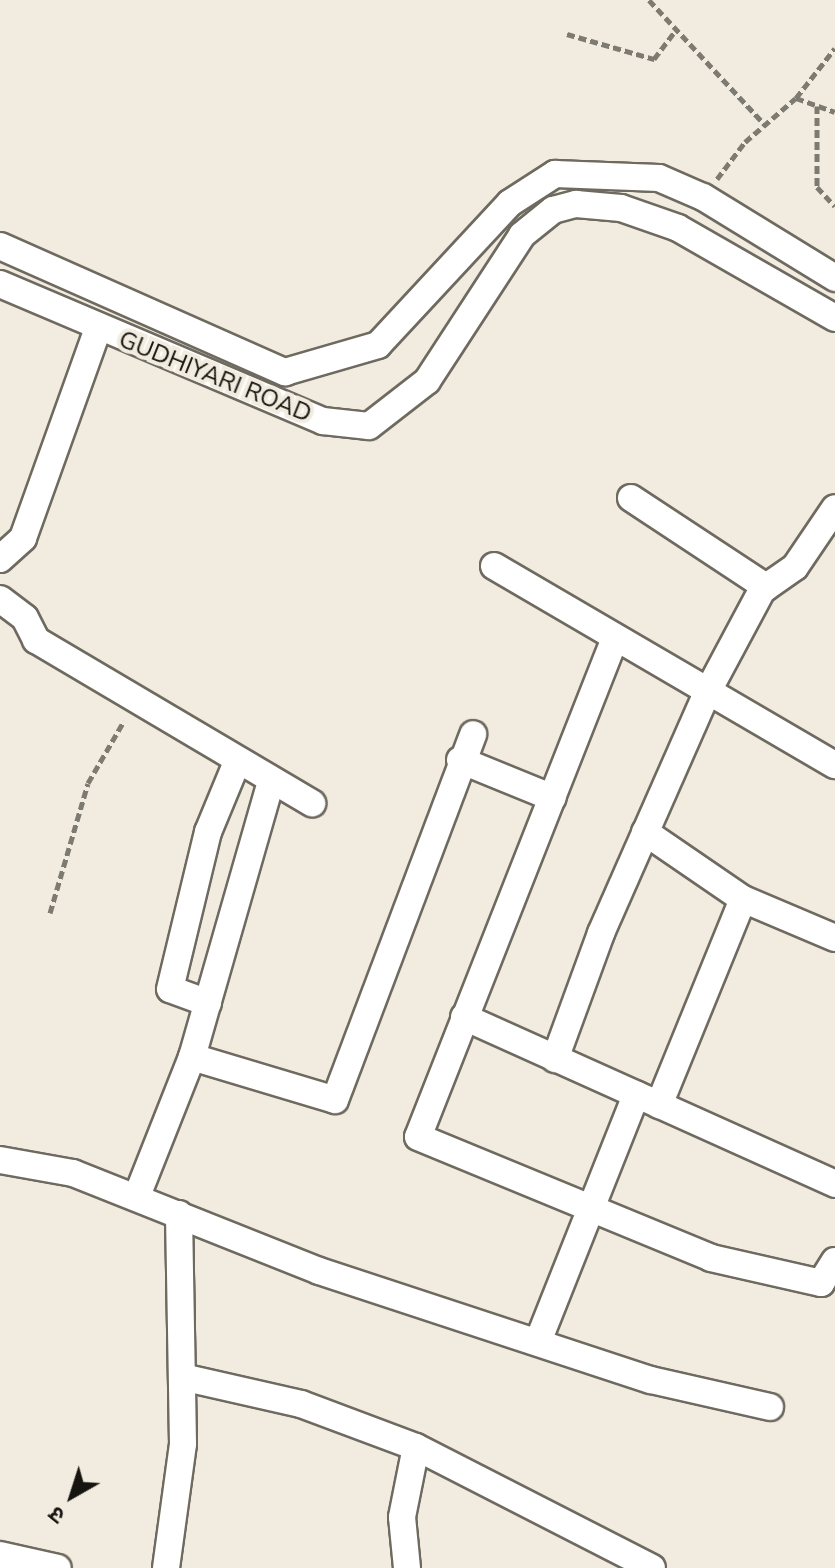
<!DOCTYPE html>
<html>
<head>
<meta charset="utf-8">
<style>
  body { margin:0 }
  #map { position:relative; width:835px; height:1568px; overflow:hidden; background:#f1ecdf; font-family:"Nunito Sans","Noto Sans Devanagari",sans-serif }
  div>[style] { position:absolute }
  .path>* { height:5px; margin-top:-2.5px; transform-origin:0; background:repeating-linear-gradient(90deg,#7d7a72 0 8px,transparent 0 12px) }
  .roads { filter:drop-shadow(2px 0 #6f6a60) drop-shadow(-2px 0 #6f6a60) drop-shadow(0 2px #6f6a60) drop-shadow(0 -2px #6f6a60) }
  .minor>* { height:26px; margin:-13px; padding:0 13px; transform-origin:13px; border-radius:13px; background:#fff }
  span { translate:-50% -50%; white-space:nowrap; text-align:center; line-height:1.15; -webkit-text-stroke:8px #f1ecdf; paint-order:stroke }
  .street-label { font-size:24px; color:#161410 }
  .north { position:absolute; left:32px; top:1456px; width:80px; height:80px; -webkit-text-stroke:6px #f1ecdf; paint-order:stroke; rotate:219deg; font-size:22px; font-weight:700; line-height:32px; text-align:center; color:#161410 }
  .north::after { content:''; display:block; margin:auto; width:28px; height:36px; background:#161410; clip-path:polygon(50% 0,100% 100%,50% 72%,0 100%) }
</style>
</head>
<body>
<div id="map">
  <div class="path">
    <div style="left:649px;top:0;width:171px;rotate:47.1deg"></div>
    <div style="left:567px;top:34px;width:91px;rotate:16deg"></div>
    <div style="left:654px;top:59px;width:38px;rotate:-53deg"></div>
    <div style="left:796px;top:98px;width:63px;rotate:-52deg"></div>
    <div style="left:817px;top:106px;width:81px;rotate:90deg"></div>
    <div style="left:817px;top:187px;width:26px;rotate:47deg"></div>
    <div style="left:717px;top:179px;width:46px;rotate:-52.9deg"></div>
    <div style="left:745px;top:142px;width:67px;rotate:-40.8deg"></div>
    <div style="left:796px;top:98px;width:41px;rotate:19.7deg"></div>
    <div style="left:50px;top:913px;width:135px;rotate:-73.7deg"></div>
    <div style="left:88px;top:783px;width:72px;rotate:-59.9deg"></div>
  </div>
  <div class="roads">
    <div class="minor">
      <div style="left:0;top:246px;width:312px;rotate:23.9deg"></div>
      <div style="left:285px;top:372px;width:97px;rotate:-16.2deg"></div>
      <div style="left:378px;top:345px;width:194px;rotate:-47.1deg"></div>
      <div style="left:510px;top:203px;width:54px;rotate:-32.8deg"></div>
      <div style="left:555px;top:174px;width:104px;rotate:2.2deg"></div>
      <div style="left:659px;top:178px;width:48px;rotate:23.4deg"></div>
      <div style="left:703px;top:197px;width:155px;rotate:31.5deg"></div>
      <div style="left:0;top:284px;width:351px;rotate:23deg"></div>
      <div style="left:323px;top:421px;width:46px;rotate:6.2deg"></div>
      <div style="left:369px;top:426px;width:73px;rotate:-37.8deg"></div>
      <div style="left:427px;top:381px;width:174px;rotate:-56.9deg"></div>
      <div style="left:522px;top:235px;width:40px;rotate:-39deg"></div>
      <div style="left:553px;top:210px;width:24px;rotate:-15deg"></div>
      <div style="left:576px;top:204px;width:45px;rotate:5.1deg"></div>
      <div style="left:621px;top:208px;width:60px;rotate:19.3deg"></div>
      <div style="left:678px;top:228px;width:181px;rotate:29.8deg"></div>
      <div style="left:631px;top:498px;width:162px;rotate:33.4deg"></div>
      <div style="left:0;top:559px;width:31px;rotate:-42deg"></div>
      <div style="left:23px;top:538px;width:222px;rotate:-70.3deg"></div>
      <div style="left:494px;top:566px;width:395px;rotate:30.3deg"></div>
      <div style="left:0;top:599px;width:31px;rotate:37deg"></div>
      <div style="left:25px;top:618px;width:25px;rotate:63deg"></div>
      <div style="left:36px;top:640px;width:321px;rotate:30.6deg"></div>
      <div style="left:615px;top:638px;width:536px;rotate:111.54deg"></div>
      <div style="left:418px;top:1137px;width:317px;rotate:22.4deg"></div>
      <div style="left:711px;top:1258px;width:113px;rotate:12.8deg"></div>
      <div style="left:821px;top:1283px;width:26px;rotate:-58deg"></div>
      <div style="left:460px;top:760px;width:100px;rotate:22.2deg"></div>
      <div style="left:645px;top:832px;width:119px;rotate:34.4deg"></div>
      <div style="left:743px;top:899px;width:100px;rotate:23deg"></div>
      <div style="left:208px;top:1003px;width:40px;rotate:-159.8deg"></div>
      <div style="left:170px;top:989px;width:162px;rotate:-76.4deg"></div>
      <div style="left:208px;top:832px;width:76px;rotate:-67.5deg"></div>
      <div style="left:464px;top:1017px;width:407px;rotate:24.2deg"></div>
      <div style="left:192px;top:1057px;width:149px;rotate:16.7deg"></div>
      <div style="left:335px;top:1100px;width:391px;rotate:-69.3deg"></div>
      <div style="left:555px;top:1059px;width:134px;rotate:-69.9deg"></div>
      <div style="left:601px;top:933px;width:262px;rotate:-66.2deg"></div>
      <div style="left:707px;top:693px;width:117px;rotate:-61.9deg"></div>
      <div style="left:762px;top:590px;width:40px;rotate:-34.9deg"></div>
      <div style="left:795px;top:567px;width:71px;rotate:-55.9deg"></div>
      <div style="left:659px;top:1105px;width:222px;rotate:-67.8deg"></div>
      <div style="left:0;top:1160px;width:74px;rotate:10.1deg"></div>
      <div style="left:73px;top:1173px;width:265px;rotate:21.7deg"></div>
      <div style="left:319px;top:1271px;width:349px;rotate:18.2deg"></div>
      <div style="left:651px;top:1380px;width:122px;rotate:12.8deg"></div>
      <div style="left:137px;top:1196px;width:149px;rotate:-68.4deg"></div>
      <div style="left:192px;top:1057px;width:286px;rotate:-74deg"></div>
      <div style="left:539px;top:1339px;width:263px;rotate:-68.3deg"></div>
      <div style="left:182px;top:1377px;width:122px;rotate:12.8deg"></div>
      <div style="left:301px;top:1404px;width:123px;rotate:20.5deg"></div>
      <div style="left:416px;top:1447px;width:265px;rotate:27.1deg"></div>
      <div style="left:0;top:1555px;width:59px;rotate:12.6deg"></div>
      <div style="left:166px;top:1568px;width:125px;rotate:-82.2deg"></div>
      <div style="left:183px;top:1444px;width:230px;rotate:-91deg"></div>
      <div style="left:407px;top:1568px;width:51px;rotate:-95.6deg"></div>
      <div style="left:402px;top:1517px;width:71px;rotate:-78.7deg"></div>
    </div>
  </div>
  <div class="street-label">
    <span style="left:215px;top:377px;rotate:22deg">GUDHIYARI ROAD</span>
  </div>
  <div class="north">उ</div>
</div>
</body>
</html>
